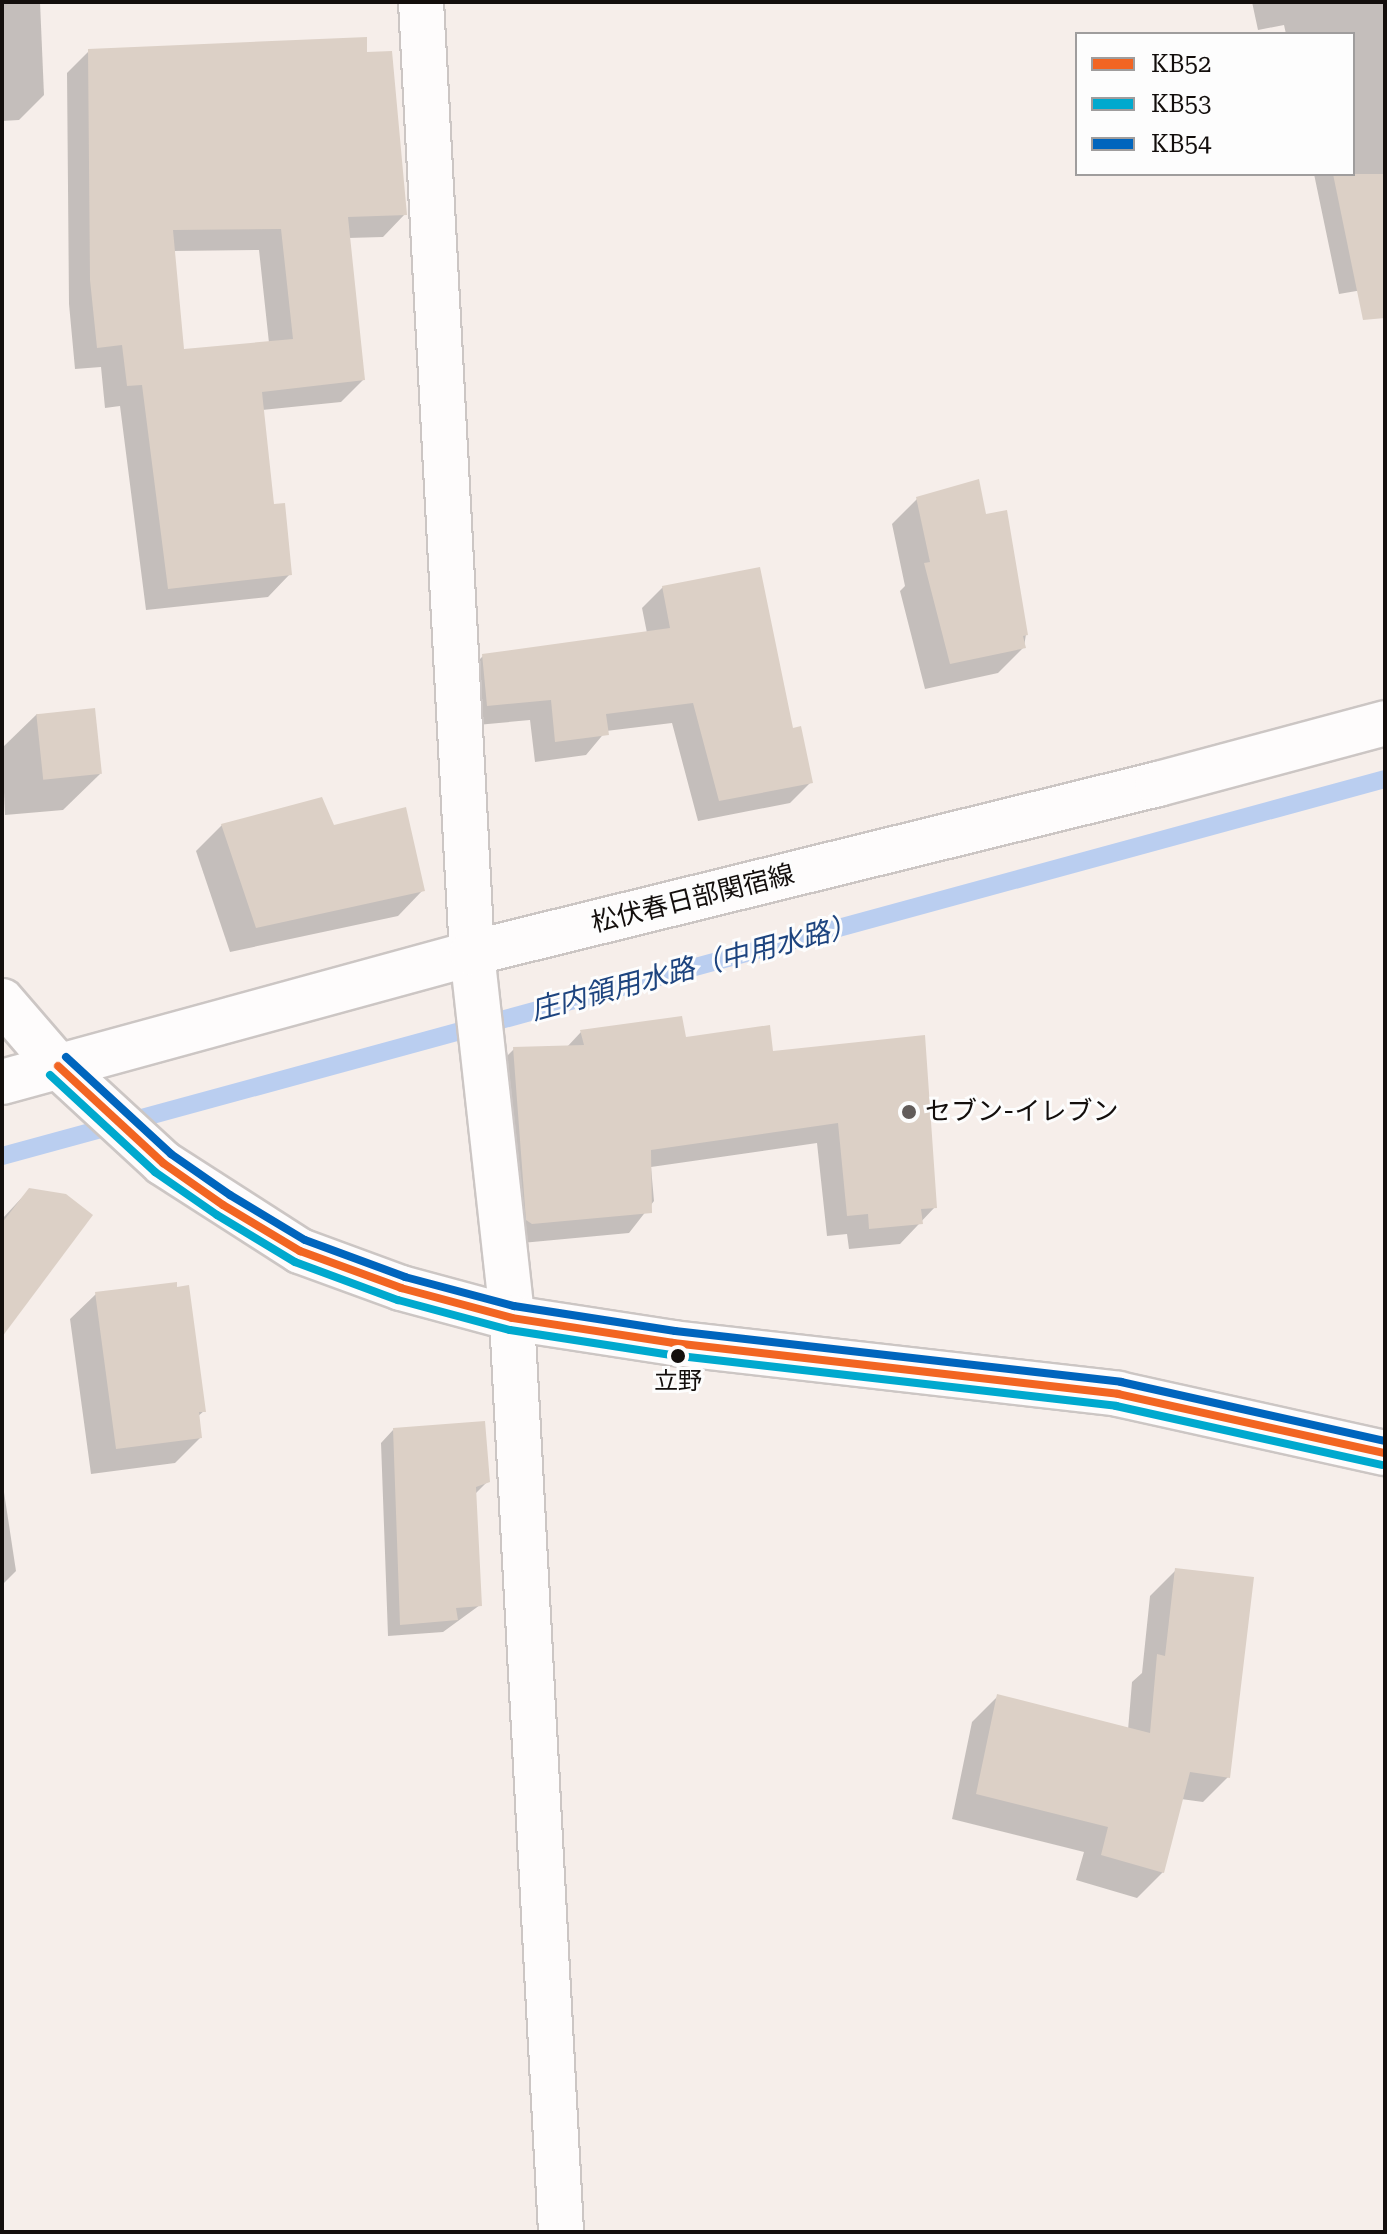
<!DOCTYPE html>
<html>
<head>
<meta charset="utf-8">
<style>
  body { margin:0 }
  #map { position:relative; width:1387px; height:2234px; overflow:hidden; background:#f6eeea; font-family:"Roboto Serif","Noto Sans JP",serif }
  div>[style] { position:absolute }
  .shadow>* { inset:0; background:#0003 }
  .stream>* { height:18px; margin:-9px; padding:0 9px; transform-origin:9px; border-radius:9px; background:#bacef0 }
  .building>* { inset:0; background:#dcd0c6; transform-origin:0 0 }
  .roads { filter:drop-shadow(2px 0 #ccc6c4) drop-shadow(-2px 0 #ccc6c4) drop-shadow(0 2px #ccc6c4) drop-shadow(0 -2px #ccc6c4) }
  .street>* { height:44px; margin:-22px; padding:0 22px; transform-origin:22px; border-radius:22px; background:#fefcfc }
  .secondary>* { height:44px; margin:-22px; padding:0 22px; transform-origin:22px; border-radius:22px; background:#fefcfc }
  .primary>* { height:44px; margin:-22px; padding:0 22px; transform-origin:22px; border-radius:22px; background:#fefcfc }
  .bus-1>* { height:8px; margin:-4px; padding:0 4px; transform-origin:4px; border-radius:4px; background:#f26522 }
  .bus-2>* { height:8px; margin:-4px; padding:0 4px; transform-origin:4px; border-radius:4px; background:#00a9ce }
  .bus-3>* { height:8px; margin:-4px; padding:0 4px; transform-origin:4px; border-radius:4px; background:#0065bd }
  .dots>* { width:22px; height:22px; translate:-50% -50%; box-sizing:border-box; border:4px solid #fdfdfd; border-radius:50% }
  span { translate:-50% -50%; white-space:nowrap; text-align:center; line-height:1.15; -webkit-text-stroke:6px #fdfdfd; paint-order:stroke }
  .bus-label { font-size:24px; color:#130e0c }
  .street-label { font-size:26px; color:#130e0c }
  .poi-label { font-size:26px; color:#130e0c }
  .left { translate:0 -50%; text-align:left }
  .water-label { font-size:28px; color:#1d447f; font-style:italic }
  .frame { position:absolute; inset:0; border:4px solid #130e0c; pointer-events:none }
  .legend { position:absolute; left:1075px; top:32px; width:280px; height:144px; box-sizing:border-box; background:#fdfdfd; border:2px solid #9f9d9d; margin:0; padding:10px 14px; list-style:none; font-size:24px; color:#130e0c }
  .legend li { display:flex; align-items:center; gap:16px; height:40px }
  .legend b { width:40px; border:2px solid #9f9d9d }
</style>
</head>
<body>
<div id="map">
  <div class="shadow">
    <div style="clip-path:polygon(2px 2px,40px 2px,44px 95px,19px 120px,2px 121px)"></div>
    <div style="clip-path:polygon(1252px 2px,1385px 2px,1385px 303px,1374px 288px,1339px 294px,1314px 174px,1353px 174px,1353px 34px,1286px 34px,1284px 25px,1258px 30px)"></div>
    <div style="clip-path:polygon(evenodd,89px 51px,365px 54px,405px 214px,383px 237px,348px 238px,363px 380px,341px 402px,262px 410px,272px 506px,290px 574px,268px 597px,146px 610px,120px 406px,105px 408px,101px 367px,75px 369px,69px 304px,67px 73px,89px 51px,259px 250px,269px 343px,182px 351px,173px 251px,259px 250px)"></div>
    <div style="clip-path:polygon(917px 499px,985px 516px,1026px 634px,1024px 647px,998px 673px,925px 689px,900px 591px,905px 586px,892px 524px)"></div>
    <div style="clip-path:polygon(663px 587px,792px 730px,811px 782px,790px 803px,698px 821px,672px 723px,606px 731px,586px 755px,535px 762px,530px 720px,466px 726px,462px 677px,483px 656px,647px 633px,642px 608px)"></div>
    <div style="clip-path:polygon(37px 714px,100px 774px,63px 810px,5px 815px,2px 748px)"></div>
    <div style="clip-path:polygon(222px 825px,333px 827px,423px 890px,398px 916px,230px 952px,196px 851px)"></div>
    <div style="clip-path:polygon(581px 1032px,772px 1053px,923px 1038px,935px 1207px,900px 1244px,849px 1249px,847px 1234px,827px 1236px,817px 1143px,651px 1167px,654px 1201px,629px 1233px,511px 1244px,493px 1070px,514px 1049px,566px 1048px)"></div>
    <div style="clip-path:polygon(29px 1190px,2px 1319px,2px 1219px)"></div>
    <div style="clip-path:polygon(96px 1294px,204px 1411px,197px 1417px,200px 1438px,175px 1463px,91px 1474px,70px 1319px)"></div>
    <div style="clip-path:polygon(393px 1430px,488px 1481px,474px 1495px,480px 1605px,443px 1632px,388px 1636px,381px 1443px)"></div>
    <div style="clip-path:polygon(2px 1479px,16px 1571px,2px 1585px)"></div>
    <div style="clip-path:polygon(1176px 1570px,1228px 1777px,1203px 1802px,1181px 1799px,1163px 1872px,1137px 1898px,1076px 1880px,1084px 1852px,952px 1819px,972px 1722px,997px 1697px,1128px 1730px,1132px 1682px,1142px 1673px,1150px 1596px)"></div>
  </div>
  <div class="stream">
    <div style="left:2px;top:1156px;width:1433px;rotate:-15.25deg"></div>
  </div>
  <div class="building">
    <div style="clip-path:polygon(evenodd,367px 37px,367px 52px,392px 51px,407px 215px,348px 217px,365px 380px,262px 392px,274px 504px,285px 503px,292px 575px,168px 589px,142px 385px,127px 386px,122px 345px,97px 348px,90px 280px,88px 49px,367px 37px,281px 229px,293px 339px,184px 349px,173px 230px,281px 229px)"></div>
    <div style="clip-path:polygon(1333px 174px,1385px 174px,1385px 318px,1363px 320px)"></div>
    <div style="clip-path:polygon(979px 479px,986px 514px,1007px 510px,1028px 635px,1023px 636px,1026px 648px,950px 664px,924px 563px,930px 562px,916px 497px)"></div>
    <div style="clip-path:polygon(760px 567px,793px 728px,801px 726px,813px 783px,719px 801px,693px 703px,606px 714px,609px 735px,555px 742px,551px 700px,487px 706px,482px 654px,670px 628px,662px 586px)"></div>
    <div style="left:95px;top:708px;width:66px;height:59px;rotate:84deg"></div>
    <div style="clip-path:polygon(322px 797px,334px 825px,406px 807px,425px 891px,256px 928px,221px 824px)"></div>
    <div style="clip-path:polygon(682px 1016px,686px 1037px,770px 1025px,773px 1051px,925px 1035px,937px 1208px,921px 1209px,923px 1224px,869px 1229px,868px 1214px,847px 1216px,838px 1123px,651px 1150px,652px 1213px,532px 1224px,526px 1220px,513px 1047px,584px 1045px,580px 1030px)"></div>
    <div style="clip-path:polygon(29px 1188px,66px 1194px,93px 1215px,2px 1337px,2px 1223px)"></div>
    <div style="clip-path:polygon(177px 1282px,177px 1287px,189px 1285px,206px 1412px,199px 1412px,202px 1438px,116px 1449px,95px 1292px)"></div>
    <div style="clip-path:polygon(485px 1421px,490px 1482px,476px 1487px,482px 1606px,456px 1608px,458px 1620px,400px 1625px,393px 1428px)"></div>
    <div style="clip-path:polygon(1175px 1568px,1254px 1577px,1230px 1778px,1190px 1772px,1164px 1873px,1101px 1855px,1108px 1827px,976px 1794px,997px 1694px,1150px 1733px,1157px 1654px,1165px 1656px)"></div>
  </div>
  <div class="roads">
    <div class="street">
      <div style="left:421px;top:2px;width:952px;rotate:86.93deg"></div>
      <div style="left:472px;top:953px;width:367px;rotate:83.7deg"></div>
    </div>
    <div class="secondary">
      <div style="left:2px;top:1001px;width:86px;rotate:49.3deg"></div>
      <div style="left:58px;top:1066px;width:143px;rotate:42.7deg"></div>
      <div style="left:163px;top:1163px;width:163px;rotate:32.7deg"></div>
      <div style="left:300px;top:1251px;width:108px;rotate:20.1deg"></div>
      <div style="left:401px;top:1288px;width:115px;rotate:15.1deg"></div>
      <div style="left:512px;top:1318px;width:163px;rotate:8.8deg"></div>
      <div style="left:673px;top:1343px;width:448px;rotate:6.5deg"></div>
      <div style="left:1118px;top:1394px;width:273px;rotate:12.5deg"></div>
      <div style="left:512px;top:1318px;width:915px;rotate:86.93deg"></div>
    </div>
    <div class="primary">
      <div style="left:2px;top:1082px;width:487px;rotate:-15.3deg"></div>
      <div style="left:472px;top:953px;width:707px;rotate:-13.84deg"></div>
      <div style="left:1158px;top:784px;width:235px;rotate:-15deg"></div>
    </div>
  </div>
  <div class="bus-1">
    <div style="left:58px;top:1066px;width:143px;rotate:42.7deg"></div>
    <div style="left:163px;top:1163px;width:73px;rotate:35deg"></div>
    <div style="left:223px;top:1205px;width:90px;rotate:30.9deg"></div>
    <div style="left:300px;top:1251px;width:108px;rotate:20.1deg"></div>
    <div style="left:401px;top:1288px;width:115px;rotate:15.1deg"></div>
    <div style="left:512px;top:1318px;width:163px;rotate:8.8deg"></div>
    <div style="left:673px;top:1343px;width:448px;rotate:6.5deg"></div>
    <div style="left:1118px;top:1394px;width:273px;rotate:12.5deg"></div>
  </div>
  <div class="bus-2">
    <div style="left:50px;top:1075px;width:143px;rotate:42.7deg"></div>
    <div style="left:155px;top:1172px;width:75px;rotate:34.7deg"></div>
    <div style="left:217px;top:1215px;width:91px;rotate:31.1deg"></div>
    <div style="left:295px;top:1262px;width:110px;rotate:20.3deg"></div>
    <div style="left:398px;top:1300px;width:116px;rotate:15deg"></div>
    <div style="left:510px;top:1330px;width:163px;rotate:8.8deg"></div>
    <div style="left:671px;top:1355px;width:448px;rotate:6.5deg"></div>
    <div style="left:1116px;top:1406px;width:272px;rotate:12.5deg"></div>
  </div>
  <div class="bus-3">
    <div style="left:66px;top:1057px;width:143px;rotate:42.7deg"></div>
    <div style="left:171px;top:1154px;width:72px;rotate:34.8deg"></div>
    <div style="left:230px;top:1195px;width:87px;rotate:31deg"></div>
    <div style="left:305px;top:1240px;width:107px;rotate:20.3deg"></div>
    <div style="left:405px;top:1277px;width:113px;rotate:14.9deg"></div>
    <div style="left:514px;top:1306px;width:163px;rotate:8.8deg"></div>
    <div style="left:675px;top:1331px;width:449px;rotate:6.5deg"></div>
    <div style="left:1121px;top:1382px;width:271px;rotate:12.6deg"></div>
  </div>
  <div class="dots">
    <div style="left:909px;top:1112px;background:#625c5a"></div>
    <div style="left:678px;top:1356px;background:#130e0c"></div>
  </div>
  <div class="bus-label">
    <span style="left:678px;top:1382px">立野</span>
  </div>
  <div class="street-label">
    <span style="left:693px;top:899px;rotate:-14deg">松伏春日部関宿線</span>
  </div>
  <div class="poi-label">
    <span class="left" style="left:925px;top:1112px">セブン-イレブン</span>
  </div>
  <div class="water-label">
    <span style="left:694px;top:968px;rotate:-15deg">庄内領用水路（中用水路）</span>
  </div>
  <div class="frame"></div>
  <ul class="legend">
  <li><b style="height:10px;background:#f26522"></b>KB52</li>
  <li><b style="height:10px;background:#00a9ce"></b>KB53</li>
  <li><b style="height:10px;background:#0065bd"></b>KB54</li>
  </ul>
</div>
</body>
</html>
